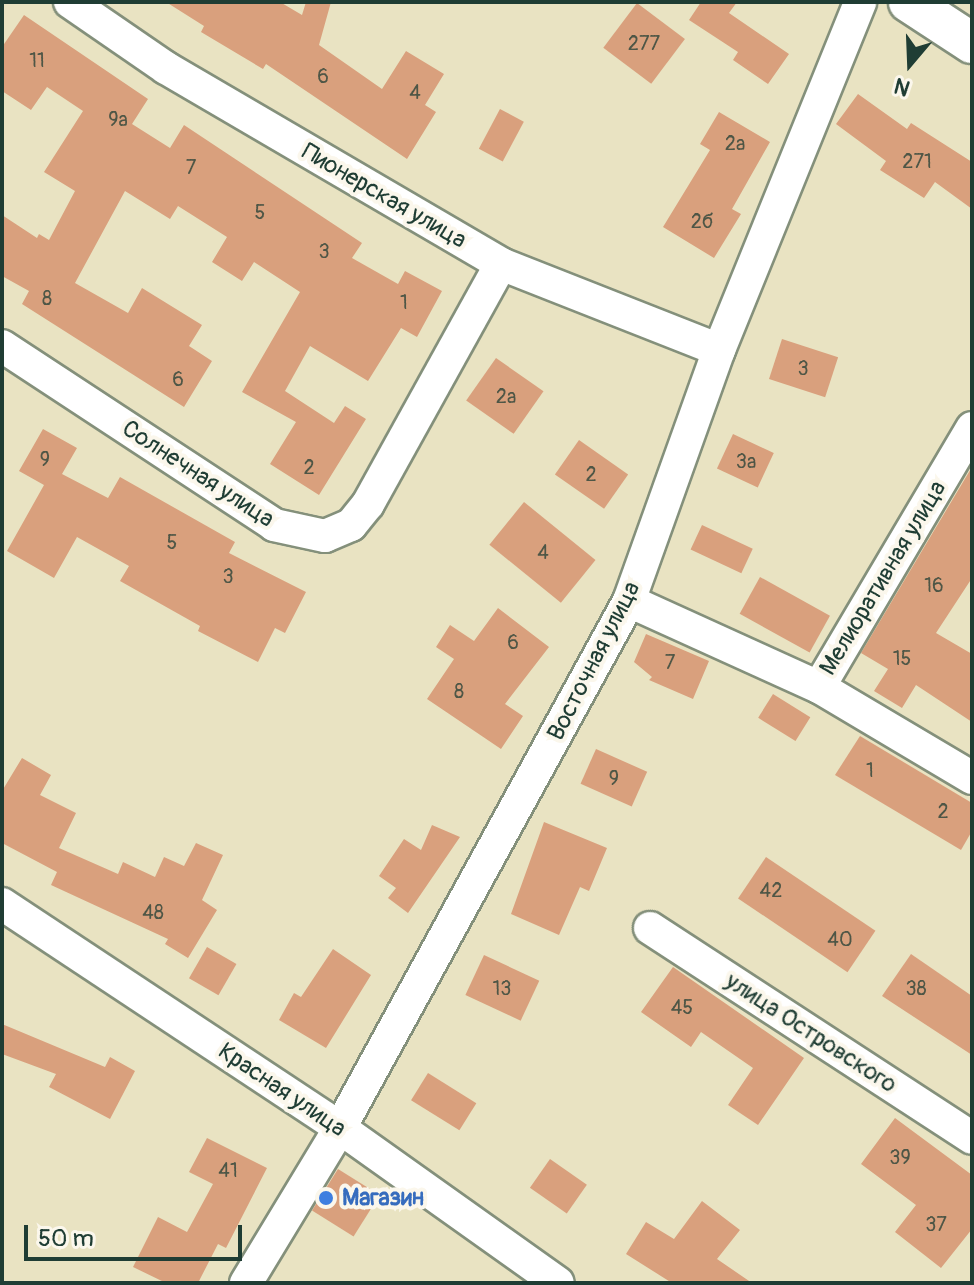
<!DOCTYPE html>
<html>
<head>
<meta charset="utf-8">
<style>
  body { margin:0 }
  #map { position:relative; width:974px; height:1285px; overflow:hidden; background:#e9e3c2; font-family:Pangolin,sans-serif }
  div>[style] { position:absolute }
  .building>* { inset:0; background:#d9a07d; transform-origin:0 0 }
  .roads { filter:drop-shadow(2px 0 #84907b) drop-shadow(-2px 0 #84907b) drop-shadow(0 2px #84907b) drop-shadow(0 -2px #84907b) }
  .minor>* { height:32px; margin:-16px; padding:0 16px; transform-origin:16px; border-radius:16px; background:#fff }
  .tertiary>* { height:40px; margin:-20px; padding:0 20px; transform-origin:20px; border-radius:20px; background:#fff }
  .dots>* { width:22px; height:22px; translate:-50% -50%; box-sizing:border-box; border:4px solid #fbf7ec; border-radius:50% }
  span { translate:-50% -50%; white-space:nowrap; text-align:center; line-height:1.15; -webkit-text-stroke:8px #fbf7ec; paint-order:stroke }
  .number-label { font-size:20px; color:#4e5646 }
  .number-label span { -webkit-text-stroke-width:0 }
  .street-label { font-size:24px; color:#1f3d34 }
  .shop-label { font-size:24px; color:#366cbe; font-weight:700 }
  .left { translate:0 -50%; text-align:left }
  .frame { position:absolute; inset:0; border:4px solid #1f3d34; pointer-events:none }
  .north { position:absolute; left:870px; top:24px; width:80px; height:80px; -webkit-text-stroke:6px #fbf7ec; paint-order:stroke; rotate:199deg; font-size:22px; font-weight:700; line-height:32px; text-align:center; color:#1f3d34 }
  .north::after { content:''; display:block; margin:auto; width:28px; height:36px; background:#1f3d34; clip-path:polygon(50% 0,100% 100%,50% 72%,0 100%) }
  .scale { position:absolute; left:24px; top:1225px; width:218px; height:36px; box-sizing:border-box; border:4px solid #1f3d34; border-top:0; padding-left:10px; font-size:24px; line-height:28px; white-space:nowrap; color:#1f3d34; -webkit-text-stroke:6px #fbf7ec; paint-order:stroke }
</style>
</head>
<body>
<div id="map">
  <div class="building">
    <div style="clip-path:polygon(166px 2px,280px 2px,302px 15px,306px 2px,331px 2px,319px 45px,382px 89px,406px 51px,444px 74px,425px 105px,436px 112px,407px 159px,266px 64px,263px 69px,201px 32px,204px 26px)"></div>
    <div style="clip-path:polygon(701px 2px,737px 2px,729px 13px,789px 54px,768px 84px,733px 60px,738px 52px,689px 20px)"></div>
    <div style="left:637px;top:3px;width:60px;height:56px;rotate:37deg"></div>
    <div style="clip-path:polygon(24px 15px,148px 99px,132px 124px,170px 148px,184px 125px,362px 243px,352px 258px,398px 284px,405px 271px,442px 291px,417px 337px,401px 328px,368px 381px,310px 346px,285px 391px,334px 423px,345px 406px,366px 419px,319px 495px,270px 464px,296px 422px,242px 392px,300px 292px,254px 262px,242px 281px,212px 262px,227px 237px,178px 206px,170px 219px,125px 191px,75px 283px,128px 313px,142px 288px,202px 325px,189px 346px,212px 361px,184px 407px,22px 304px,29px 291px,2px 276px,2px 215px,37px 238px,39px 234px,49px 240px,75px 191px,44px 172px,83px 111px,47px 87px,31px 110px,2px 91px,2px 47px)"></div>
    <div style="clip-path:polygon(858px 94px,907px 129px,911px 123px,972px 162px,972px 209px,935px 182px,924px 198px,880px 170px,886px 161px,836px 124px)"></div>
    <div style="left:500px;top:109px;width:27px;height:45px;rotate:28deg"></div>
    <div style="clip-path:polygon(719px 112px,770px 142px,732px 209px,741px 214px,714px 258px,663px 227px,710px 150px,700px 144px)"></div>
    <div style="left:782px;top:339px;width:59px;height:42px;rotate:18deg"></div>
    <div style="left:496px;top:358px;width:58px;height:52px;rotate:35deg"></div>
    <div style="clip-path:polygon(43px 429px,77px 448px,62px 474px,108px 498px,120px 477px,235px 542px,229px 553px,306px 592px,285px 633px,275px 628px,258px 662px,198px 631px,200px 626px,120px 581px,129px 566px,77px 537px,54px 578px,7px 551px,44px 485px,19px 471px)"></div>
    <div style="left:733px;top:434px;width:45px;height:38px;rotate:25deg"></div>
    <div style="left:579px;top:440px;width:60px;height:42px;rotate:35deg"></div>
    <div style="clip-path:polygon(972px 467px,972px 578px,936px 633px,972px 654px,972px 722px,916px 685px,902px 708px,874px 691px,888px 669px,861px 653px)"></div>
    <div style="left:524px;top:502px;width:92px;height:55px;rotate:39deg"></div>
    <div style="left:702px;top:525px;width:56px;height:27px;rotate:25deg"></div>
    <div style="left:760px;top:577px;width:80px;height:42px;rotate:29deg"></div>
    <div style="clip-path:polygon(498px 608px,549px 647px,505px 704px,523px 716px,501px 749px,427px 699px,454px 659px,436px 647px,450px 625px,474px 641px)"></div>
    <div style="clip-path:polygon(646px 634px,709px 661px,693px 699px,649px 680px,652px 677px,634px 662px)"></div>
    <div style="left:773px;top:694px;width:44px;height:28px;rotate:32deg"></div>
    <div style="clip-path:polygon(860px 736px,972px 803px,972px 831px,961px 850px,835px 775px)"></div>
    <div style="left:596px;top:749px;width:56px;height:38px;rotate:24deg"></div>
    <div style="clip-path:polygon(22px 758px,51px 775px,40px 795px,76px 813px,59px 848px,118px 874px,123px 862px,155px 877px,164px 857px,184px 866px,196px 843px,223px 855px,202px 900px,217px 910px,188px 958px,165px 944px,168px 939px,51px 885px,57px 872px,2px 843px,2px 791px)"></div>
    <div style="clip-path:polygon(544px 822px,607px 848px,589px 891px,580px 887px,559px 935px,511px 914px)"></div>
    <div style="clip-path:polygon(432px 825px,460px 837px,408px 913px,388px 898px,396px 888px,379px 876px,404px 839px,421px 850px)"></div>
    <div style="left:766px;top:857px;width:132px;height:50px;rotate:34deg"></div>
    <div style="left:207px;top:947px;width:34px;height:36px;rotate:30deg"></div>
    <div style="clip-path:polygon(333px 949px,371px 975px,326px 1048px,279px 1020px,294px 993px,301px 997px)"></div>
    <div style="clip-path:polygon(911px 954px,972px 996px,972px 1055px,882px 996px)"></div>
    <div style="left:484px;top:955px;width:61px;height:44px;rotate:25deg"></div>
    <div style="clip-path:polygon(673px 967px,804px 1058px,758px 1125px,728px 1105px,753px 1068px,701px 1032px,691px 1047px,641px 1012px)"></div>
    <div style="clip-path:polygon(2px 1024px,105px 1067px,110px 1057px,135px 1071px,110px 1119px,49px 1087px,56px 1074px,2px 1054px)"></div>
    <div style="left:428px;top:1073px;width:57px;height:32px;rotate:32deg"></div>
    <div style="clip-path:polygon(895px 1118px,972px 1175px,972px 1229px,941px 1268px,895px 1232px,916px 1205px,861px 1164px)"></div>
    <div style="clip-path:polygon(207px 1138px,267px 1168px,226px 1248px,218px 1244px,198px 1283px,166px 1283px,133px 1267px,158px 1217px,187px 1232px,213px 1184px,189px 1172px)"></div>
    <div style="left:550px;top:1159px;width:45px;height:35px;rotate:35deg"></div>
    <div style="left:338px;top:1169px;width:49px;height:49px;rotate:32deg"></div>
    <div style="clip-path:polygon(702px 1201px,740px 1230px,717px 1259px,752px 1283px,672px 1283px,626px 1254px,646px 1222px,674px 1239px)"></div>
  </div>
  <div class="roads">
    <div class="minor">
      <div style="left:70px;top:2px;width:116px;rotate:34.5deg"></div>
      <div style="left:166px;top:68px;width:388px;rotate:30.3deg"></div>
      <div style="left:501px;top:264px;width:234px;rotate:21.5deg"></div>
      <div style="left:2px;top:346px;width:326px;rotate:33.3deg"></div>
      <div style="left:274px;top:525px;width:52px;rotate:12.2deg"></div>
      <div style="left:325px;top:536px;width:28px;rotate:-23deg"></div>
      <div style="left:351px;top:525px;width:27px;rotate:-51deg"></div>
      <div style="left:368px;top:504px;width:274px;rotate:-61deg"></div>
      <div style="left:629px;top:601px;width:209px;rotate:24.4deg"></div>
      <div style="left:819px;top:687px;width:178px;rotate:30.7deg"></div>
      <div style="left:819px;top:687px;width:301px;rotate:-59.4deg"></div>
      <div style="left:2px;top:904px;width:405px;rotate:33.5deg"></div>
      <div style="left:340px;top:1128px;width:267px;rotate:35.4deg"></div>
      <div style="left:650px;top:928px;width:384px;rotate:33.1deg"></div>
      <div style="left:246px;top:1283px;width:181px;rotate:-58.8deg"></div>
      <div style="left:340px;top:1128px;width:601px;rotate:-61.26deg"></div>
      <div style="left:629px;top:601px;width:267px;rotate:-70.3deg"></div>
      <div style="left:719px;top:350px;width:375px;rotate:-67.9deg"></div>
    </div>
    <div class="tertiary">
      <div style="left:909px;top:2px;width:75px;rotate:33.1deg"></div>
    </div>
  </div>
  <div class="dots">
    <div style="left:326px;top:1198px;background:#3f7fe0"></div>
  </div>
  <div class="number-label">
    <span style="left:644px;top:43px">277</span>
    <span style="left:37px;top:60px">11</span>
    <span style="left:323px;top:76px">6</span>
    <span style="left:415px;top:92px">4</span>
    <span style="left:118px;top:119px">9а</span>
    <span style="left:735px;top:143px">2а</span>
    <span style="left:917px;top:161px">271</span>
    <span style="left:191px;top:167px">7</span>
    <span style="left:260px;top:212px">5</span>
    <span style="left:702px;top:221px">2б</span>
    <span style="left:324px;top:251px">3</span>
    <span style="left:47px;top:298px">8</span>
    <span style="left:404px;top:302px">1</span>
    <span style="left:803px;top:368px">3</span>
    <span style="left:178px;top:379px">6</span>
    <span style="left:506px;top:396px">2а</span>
    <span style="left:45px;top:459px">9</span>
    <span style="left:746px;top:461px">3а</span>
    <span style="left:309px;top:467px">2</span>
    <span style="left:591px;top:474px">2</span>
    <span style="left:172px;top:542px">5</span>
    <span style="left:543px;top:552px">4</span>
    <span style="left:228px;top:576px">3</span>
    <span style="left:934px;top:585px">16</span>
    <span style="left:513px;top:642px">6</span>
    <span style="left:902px;top:658px">15</span>
    <span style="left:670px;top:662px">7</span>
    <span style="left:459px;top:691px">8</span>
    <span style="left:870px;top:770px">1</span>
    <span style="left:614px;top:778px">9</span>
    <span style="left:943px;top:811px">2</span>
    <span style="left:771px;top:890px">42</span>
    <span style="left:153px;top:912px">48</span>
    <span style="left:840px;top:939px">40</span>
    <span style="left:502px;top:988px">13</span>
    <span style="left:916px;top:988px">38</span>
    <span style="left:682px;top:1007px">45</span>
    <span style="left:900px;top:1157px">39</span>
    <span style="left:228px;top:1170px">41</span>
    <span style="left:936px;top:1224px">37</span>
  </div>
  <div class="street-label">
    <span style="left:384px;top:196px;rotate:30deg">Пионерская улица</span>
    <span style="left:198px;top:474px;rotate:33deg">Солнечная улица</span>
    <span style="left:883px;top:578px;rotate:-59deg">Мелиоративная улица</span>
    <span style="left:594px;top:661px;rotate:-63deg">Восточная улица</span>
    <span style="left:811px;top:1033px;rotate:33deg">улица Островского</span>
    <span style="left:282px;top:1090px;rotate:34deg">Красная улица</span>
  </div>
  <div class="shop-label">
    <span class="left" style="left:342px;top:1198px">Магазин</span>
  </div>
  <div class="frame"></div>
  <div class="north">N</div>
  <div class="scale">50 m</div>
</div>
</body>
</html>
